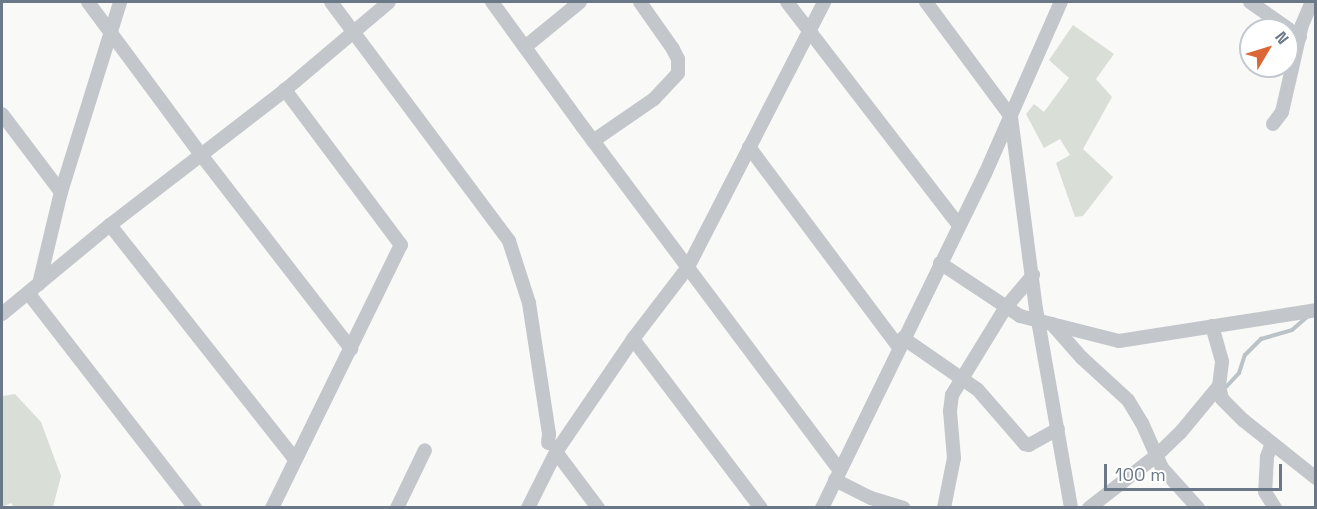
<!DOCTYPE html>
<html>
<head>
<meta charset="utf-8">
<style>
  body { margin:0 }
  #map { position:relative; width:1317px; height:509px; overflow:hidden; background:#f9f9f7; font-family:"Space Grotesk",sans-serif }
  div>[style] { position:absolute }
  .green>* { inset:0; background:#d9ded7 }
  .stream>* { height:4px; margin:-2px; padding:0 2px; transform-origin:2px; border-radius:2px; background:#b9c3c8 }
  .street>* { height:14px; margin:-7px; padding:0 7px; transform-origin:7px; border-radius:7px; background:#c3c6ca }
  span { translate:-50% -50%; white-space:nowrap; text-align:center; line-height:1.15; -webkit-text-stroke:6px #fff; paint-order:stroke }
  .frame { position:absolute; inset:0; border:3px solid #6a7887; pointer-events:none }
  .north { position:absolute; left:1239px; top:18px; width:60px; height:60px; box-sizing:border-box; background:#fff; border:2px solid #c3c9cf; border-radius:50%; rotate:52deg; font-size:16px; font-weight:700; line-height:24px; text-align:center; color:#6a7887 }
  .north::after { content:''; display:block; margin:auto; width:21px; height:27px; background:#db6736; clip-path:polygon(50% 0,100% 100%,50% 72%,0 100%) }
  .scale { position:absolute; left:1104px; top:464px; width:178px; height:27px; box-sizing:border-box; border:3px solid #6a7887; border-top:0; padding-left:8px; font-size:18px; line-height:21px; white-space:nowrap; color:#6a7887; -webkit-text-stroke:4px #fff; paint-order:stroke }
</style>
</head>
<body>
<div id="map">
  <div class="green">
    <div style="clip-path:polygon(1073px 25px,1114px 54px,1096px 79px,1112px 97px,1083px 149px,1113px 177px,1083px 216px,1075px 217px,1056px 163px,1070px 155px,1060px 139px,1044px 148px,1026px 114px,1034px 104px,1044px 112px,1069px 78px,1049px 60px)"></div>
    <div style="clip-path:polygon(15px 394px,41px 422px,61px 476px,53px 507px,14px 507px,11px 503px,2px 507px,2px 396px)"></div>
  </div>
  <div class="stream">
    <div style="left:1226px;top:387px;width:19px;rotate:-47deg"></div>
    <div style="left:1239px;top:373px;width:19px;rotate:-72deg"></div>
    <div style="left:1245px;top:355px;width:23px;rotate:-45deg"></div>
    <div style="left:1261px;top:339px;width:32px;rotate:-16deg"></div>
    <div style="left:1292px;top:330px;width:23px;rotate:-41deg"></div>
  </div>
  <div class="street">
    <div style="left:88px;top:2px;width:192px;rotate:53.5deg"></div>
    <div style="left:202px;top:156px;width:244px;rotate:52.3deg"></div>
    <div style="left:331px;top:2px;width:298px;rotate:53.3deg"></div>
    <div style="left:509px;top:241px;width:65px;rotate:72.1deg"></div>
    <div style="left:529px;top:303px;width:133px;rotate:81.3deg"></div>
    <div style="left:549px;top:434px;width:9px;rotate:96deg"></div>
    <div style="left:492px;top:2px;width:153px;rotate:54deg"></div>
    <div style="left:582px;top:126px;width:429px;rotate:53.2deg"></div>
    <div style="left:787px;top:2px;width:282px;rotate:52.4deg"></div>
    <div style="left:926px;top:2px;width:143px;rotate:53.5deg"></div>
    <div style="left:1011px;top:117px;width:194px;rotate:82.6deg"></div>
    <div style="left:1036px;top:309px;width:202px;rotate:80deg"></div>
    <div style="left:1250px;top:2px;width:61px;rotate:35deg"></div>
    <div style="left:525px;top:47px;width:71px;rotate:-39.3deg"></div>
    <div style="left:2px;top:114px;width:98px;rotate:52.9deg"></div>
    <div style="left:1273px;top:124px;width:15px;rotate:-53deg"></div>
    <div style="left:1282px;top:112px;width:89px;rotate:-77.1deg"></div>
    <div style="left:1302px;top:25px;width:25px;rotate:-67deg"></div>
    <div style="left:593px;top:141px;width:74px;rotate:-34.5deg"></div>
    <div style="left:654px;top:99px;width:35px;rotate:-47deg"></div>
    <div style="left:678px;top:73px;width:14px;rotate:-90deg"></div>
    <div style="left:678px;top:59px;width:11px;rotate:-117deg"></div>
    <div style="left:673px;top:49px;width:57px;rotate:-125.1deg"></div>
    <div style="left:749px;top:147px;width:249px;rotate:53.2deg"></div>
    <div style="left:110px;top:225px;width:298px;rotate:51.7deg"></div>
    <div style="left:940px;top:263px;width:96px;rotate:33.5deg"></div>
    <div style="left:1020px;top:316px;width:102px;rotate:14.2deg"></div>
    <div style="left:1119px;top:341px;width:199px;rotate:-8.9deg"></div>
    <div style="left:39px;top:284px;width:95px;rotate:-76.6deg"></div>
    <div style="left:61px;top:192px;width:199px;rotate:-72.7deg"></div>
    <div style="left:29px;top:294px;width:271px;rotate:52.2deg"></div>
    <div style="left:2px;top:314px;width:140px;rotate:-39.5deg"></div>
    <div style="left:110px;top:225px;width:221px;rotate:-37.6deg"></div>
    <div style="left:285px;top:90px;width:136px;rotate:-40.2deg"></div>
    <div style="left:1052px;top:324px;width:45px;rotate:48.6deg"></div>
    <div style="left:1082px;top:358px;width:62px;rotate:42.4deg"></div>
    <div style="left:1128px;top:400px;width:27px;rotate:59deg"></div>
    <div style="left:1142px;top:423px;width:49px;rotate:66deg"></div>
    <div style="left:1162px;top:468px;width:54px;rotate:48deg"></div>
    <div style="left:1212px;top:326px;width:37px;rotate:74deg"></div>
    <div style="left:1222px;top:362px;width:24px;rotate:97deg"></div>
    <div style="left:1219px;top:386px;width:13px;rotate:77deg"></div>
    <div style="left:1222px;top:399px;width:30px;rotate:45deg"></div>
    <div style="left:1243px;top:420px;width:93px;rotate:38.5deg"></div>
    <div style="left:903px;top:338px;width:91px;rotate:34.7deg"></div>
    <div style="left:978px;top:390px;width:72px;rotate:49deg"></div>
    <div style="left:1025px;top:444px;width:4px;rotate:14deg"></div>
    <div style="left:1029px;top:445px;width:33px;rotate:-29deg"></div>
    <div style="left:633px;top:339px;width:212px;rotate:52.9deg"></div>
    <div style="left:1272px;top:443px;width:15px;rotate:110deg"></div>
    <div style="left:1267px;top:457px;width:35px;rotate:93deg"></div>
    <div style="left:1265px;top:492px;width:19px;rotate:58deg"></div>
    <div style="left:556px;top:452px;width:70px;rotate:53.1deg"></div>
    <div style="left:835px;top:480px;width:40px;rotate:26.6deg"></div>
    <div style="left:871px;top:498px;width:34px;rotate:17deg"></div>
    <div style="left:272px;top:508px;width:293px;rotate:-63.9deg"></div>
    <div style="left:401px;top:245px;width:194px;rotate:-126.8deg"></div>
    <div style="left:397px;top:508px;width:64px;rotate:-64.2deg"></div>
    <div style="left:528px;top:508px;width:63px;rotate:-63.4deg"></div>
    <div style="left:556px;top:452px;width:137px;rotate:-55.7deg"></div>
    <div style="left:633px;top:339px;width:91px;rotate:-52.6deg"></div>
    <div style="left:688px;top:267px;width:298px;rotate:-62.8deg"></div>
    <div style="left:822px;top:508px;width:372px;rotate:-64deg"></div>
    <div style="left:985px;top:174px;width:188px;rotate:-66.2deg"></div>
    <div style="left:944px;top:508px;width:51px;rotate:-78.7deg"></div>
    <div style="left:954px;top:458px;width:47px;rotate:-94.9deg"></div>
    <div style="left:950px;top:411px;width:16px;rotate:-83deg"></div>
    <div style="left:952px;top:395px;width:103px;rotate:-58.5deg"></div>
    <div style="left:1006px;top:307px;width:42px;rotate:-49.8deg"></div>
    <div style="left:1089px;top:508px;width:85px;rotate:-37.8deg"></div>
    <div style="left:1156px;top:456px;width:33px;rotate:-44deg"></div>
    <div style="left:1180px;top:433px;width:61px;rotate:-50.3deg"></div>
  </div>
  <div class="frame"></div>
  <div class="north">N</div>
  <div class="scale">100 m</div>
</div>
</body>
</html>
